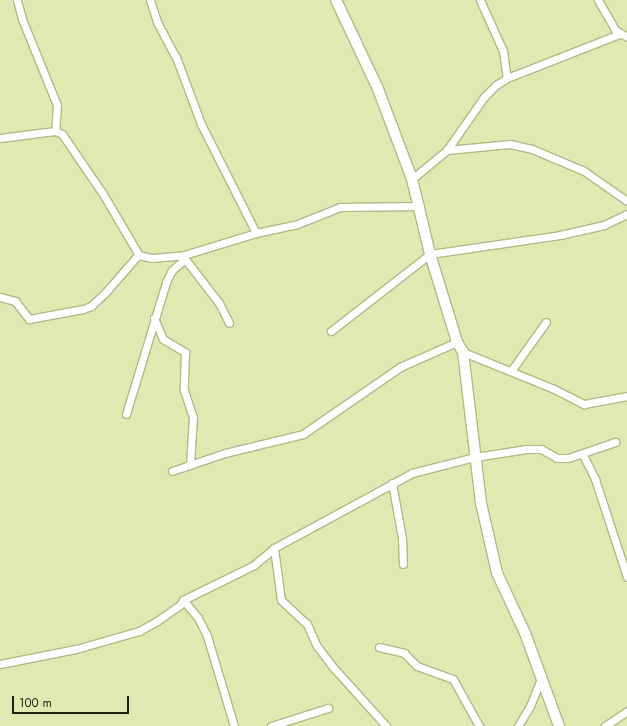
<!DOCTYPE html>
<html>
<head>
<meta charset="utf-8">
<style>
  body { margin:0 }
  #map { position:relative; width:627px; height:726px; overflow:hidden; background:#deeab2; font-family:Jost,sans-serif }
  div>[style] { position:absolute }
  .roads { filter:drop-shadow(1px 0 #afba85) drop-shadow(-1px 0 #afba85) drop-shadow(0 1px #afba85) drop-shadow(0 -1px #afba85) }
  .street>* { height:7px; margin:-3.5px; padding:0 3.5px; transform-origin:3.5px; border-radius:3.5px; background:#fff }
  .secondary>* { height:10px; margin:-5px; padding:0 5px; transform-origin:5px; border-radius:5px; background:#fff }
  span { translate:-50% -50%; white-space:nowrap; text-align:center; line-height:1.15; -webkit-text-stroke:4px #deeab2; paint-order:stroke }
  .scale { position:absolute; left:12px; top:696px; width:117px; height:18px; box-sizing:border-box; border:2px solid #1c200b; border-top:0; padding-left:5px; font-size:12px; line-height:14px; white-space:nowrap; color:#1c200b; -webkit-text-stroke:3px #deeab2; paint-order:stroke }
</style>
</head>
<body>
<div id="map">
  <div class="roads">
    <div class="street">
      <div style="left:17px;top:0;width:20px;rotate:75deg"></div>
      <div style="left:22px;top:19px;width:93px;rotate:67.9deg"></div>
      <div style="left:57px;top:105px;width:26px;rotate:94deg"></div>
      <div style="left:150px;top:0;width:23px;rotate:72deg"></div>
      <div style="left:157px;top:22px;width:40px;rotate:62deg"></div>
      <div style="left:176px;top:57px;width:72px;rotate:69.5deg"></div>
      <div style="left:201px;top:124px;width:122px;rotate:63.2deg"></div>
      <div style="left:480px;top:0;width:56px;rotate:65.7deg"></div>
      <div style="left:503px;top:51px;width:27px;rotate:82deg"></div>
      <div style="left:598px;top:0;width:34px;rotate:60deg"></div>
      <div style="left:615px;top:30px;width:14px;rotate:30deg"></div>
      <div style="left:0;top:138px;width:55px;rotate:-7.3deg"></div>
      <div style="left:55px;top:131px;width:8px;rotate:23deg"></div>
      <div style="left:62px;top:134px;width:73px;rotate:55.7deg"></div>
      <div style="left:103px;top:194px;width:71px;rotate:59.5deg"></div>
      <div style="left:447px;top:150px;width:65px;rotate:-55.1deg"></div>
      <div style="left:484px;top:97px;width:17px;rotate:-45deg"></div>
      <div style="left:496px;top:85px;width:13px;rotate:-32deg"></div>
      <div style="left:507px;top:78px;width:120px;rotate:-21.4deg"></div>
      <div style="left:412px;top:179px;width:45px;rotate:-39.6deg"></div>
      <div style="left:447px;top:150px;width:63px;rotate:-5.4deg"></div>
      <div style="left:510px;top:144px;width:23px;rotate:13deg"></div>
      <div style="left:532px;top:149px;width:56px;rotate:22.9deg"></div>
      <div style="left:584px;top:171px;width:52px;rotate:34.9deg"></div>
      <div style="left:185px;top:259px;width:56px;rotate:52.3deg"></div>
      <div style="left:219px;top:303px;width:22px;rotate:63deg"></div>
      <div style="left:0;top:297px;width:16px;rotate:15deg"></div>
      <div style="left:15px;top:301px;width:23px;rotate:52deg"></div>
      <div style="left:29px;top:319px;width:55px;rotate:-10.5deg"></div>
      <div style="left:83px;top:309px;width:9px;rotate:-21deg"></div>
      <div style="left:91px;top:306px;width:19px;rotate:-43deg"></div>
      <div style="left:105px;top:293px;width:50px;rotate:-49deg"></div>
      <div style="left:138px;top:255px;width:14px;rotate:12deg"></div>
      <div style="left:152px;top:258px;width:32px;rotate:-5deg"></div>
      <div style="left:184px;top:255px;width:75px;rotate:-17deg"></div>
      <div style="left:256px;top:233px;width:40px;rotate:-12deg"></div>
      <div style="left:295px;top:225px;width:48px;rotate:-21.8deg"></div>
      <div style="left:340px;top:207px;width:80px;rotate:-0.7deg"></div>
      <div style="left:154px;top:318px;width:23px;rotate:67deg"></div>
      <div style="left:163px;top:339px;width:26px;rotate:31deg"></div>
      <div style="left:185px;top:352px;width:38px;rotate:92deg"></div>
      <div style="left:184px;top:390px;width:28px;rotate:72deg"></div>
      <div style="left:193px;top:417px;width:48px;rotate:93.6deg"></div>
      <div style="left:331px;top:331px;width:125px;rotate:-37.9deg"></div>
      <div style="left:430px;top:254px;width:131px;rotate:-8.3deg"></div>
      <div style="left:560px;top:235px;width:45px;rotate:-12.8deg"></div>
      <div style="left:604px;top:225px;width:25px;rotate:-26deg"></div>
      <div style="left:463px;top:352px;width:98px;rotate:22.1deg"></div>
      <div style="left:554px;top:389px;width:34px;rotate:27deg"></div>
      <div style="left:584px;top:404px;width:44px;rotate:-10.5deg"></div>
      <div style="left:511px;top:371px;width:60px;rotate:-54.5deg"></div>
      <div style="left:126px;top:414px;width:138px;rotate:-73.1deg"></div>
      <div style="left:166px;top:282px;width:13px;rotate:-63deg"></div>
      <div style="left:172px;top:270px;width:17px;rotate:-40deg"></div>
      <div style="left:185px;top:259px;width:4px;rotate:-104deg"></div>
      <div style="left:583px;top:455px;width:27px;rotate:63deg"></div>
      <div style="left:595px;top:479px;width:103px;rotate:71.9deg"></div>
      <div style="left:172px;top:471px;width:56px;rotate:-18.8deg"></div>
      <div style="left:225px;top:453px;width:80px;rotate:-13.7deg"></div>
      <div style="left:303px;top:434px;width:118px;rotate:-34.6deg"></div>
      <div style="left:400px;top:367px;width:62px;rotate:-23.7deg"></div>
      <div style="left:392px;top:483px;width:56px;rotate:79.7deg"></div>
      <div style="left:402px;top:538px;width:26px;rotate:88deg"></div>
      <div style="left:274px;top:548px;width:52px;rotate:82.3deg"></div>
      <div style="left:281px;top:600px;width:35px;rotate:43deg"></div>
      <div style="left:307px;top:624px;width:24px;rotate:66deg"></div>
      <div style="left:317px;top:646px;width:25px;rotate:53deg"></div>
      <div style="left:332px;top:666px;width:81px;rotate:48deg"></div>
      <div style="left:183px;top:600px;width:23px;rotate:50deg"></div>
      <div style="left:198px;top:618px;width:20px;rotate:63deg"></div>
      <div style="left:207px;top:636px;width:94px;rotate:73.3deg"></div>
      <div style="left:379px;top:647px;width:26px;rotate:13deg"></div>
      <div style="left:404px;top:653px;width:18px;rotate:45deg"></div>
      <div style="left:417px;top:666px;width:38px;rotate:20deg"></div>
      <div style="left:453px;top:679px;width:54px;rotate:61deg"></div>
      <div style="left:0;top:664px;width:77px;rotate:-11.2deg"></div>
      <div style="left:76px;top:649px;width:66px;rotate:-15.9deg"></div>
      <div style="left:139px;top:631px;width:21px;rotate:-29deg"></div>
      <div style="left:157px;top:621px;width:28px;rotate:-35deg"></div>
      <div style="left:180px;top:605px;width:6px;rotate:-59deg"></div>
      <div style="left:183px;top:600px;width:79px;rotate:-26.2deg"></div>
      <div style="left:254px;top:565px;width:26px;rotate:-40deg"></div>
      <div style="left:274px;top:548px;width:157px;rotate:-28.5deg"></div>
      <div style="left:412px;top:473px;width:65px;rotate:-14.3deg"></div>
      <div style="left:475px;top:457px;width:52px;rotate:-8.9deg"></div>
      <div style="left:526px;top:449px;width:15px"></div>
      <div style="left:541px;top:449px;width:18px;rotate:29deg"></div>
      <div style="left:557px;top:458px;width:11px"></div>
      <div style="left:568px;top:458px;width:50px;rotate:-18.8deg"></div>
      <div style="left:271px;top:726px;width:60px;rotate:-17.5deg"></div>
      <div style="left:518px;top:726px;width:23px;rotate:-59deg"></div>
      <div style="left:530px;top:706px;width:32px;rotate:-68deg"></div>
      <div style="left:605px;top:726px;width:27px;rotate:-34deg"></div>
    </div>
    <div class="secondary">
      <div style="left:336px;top:0;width:98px;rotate:64.7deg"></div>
      <div style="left:378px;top:89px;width:96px;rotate:69.3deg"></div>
      <div style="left:412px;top:179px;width:77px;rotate:76.5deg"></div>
      <div style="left:430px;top:254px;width:92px;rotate:72.9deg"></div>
      <div style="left:457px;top:342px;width:12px;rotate:59deg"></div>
      <div style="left:463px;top:352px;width:152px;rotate:83.2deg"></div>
      <div style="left:481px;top:503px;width:72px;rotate:77.1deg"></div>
      <div style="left:497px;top:573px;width:66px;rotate:65deg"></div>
      <div style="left:525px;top:633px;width:99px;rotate:69.9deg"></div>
    </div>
  </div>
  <div class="scale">100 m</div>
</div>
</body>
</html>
